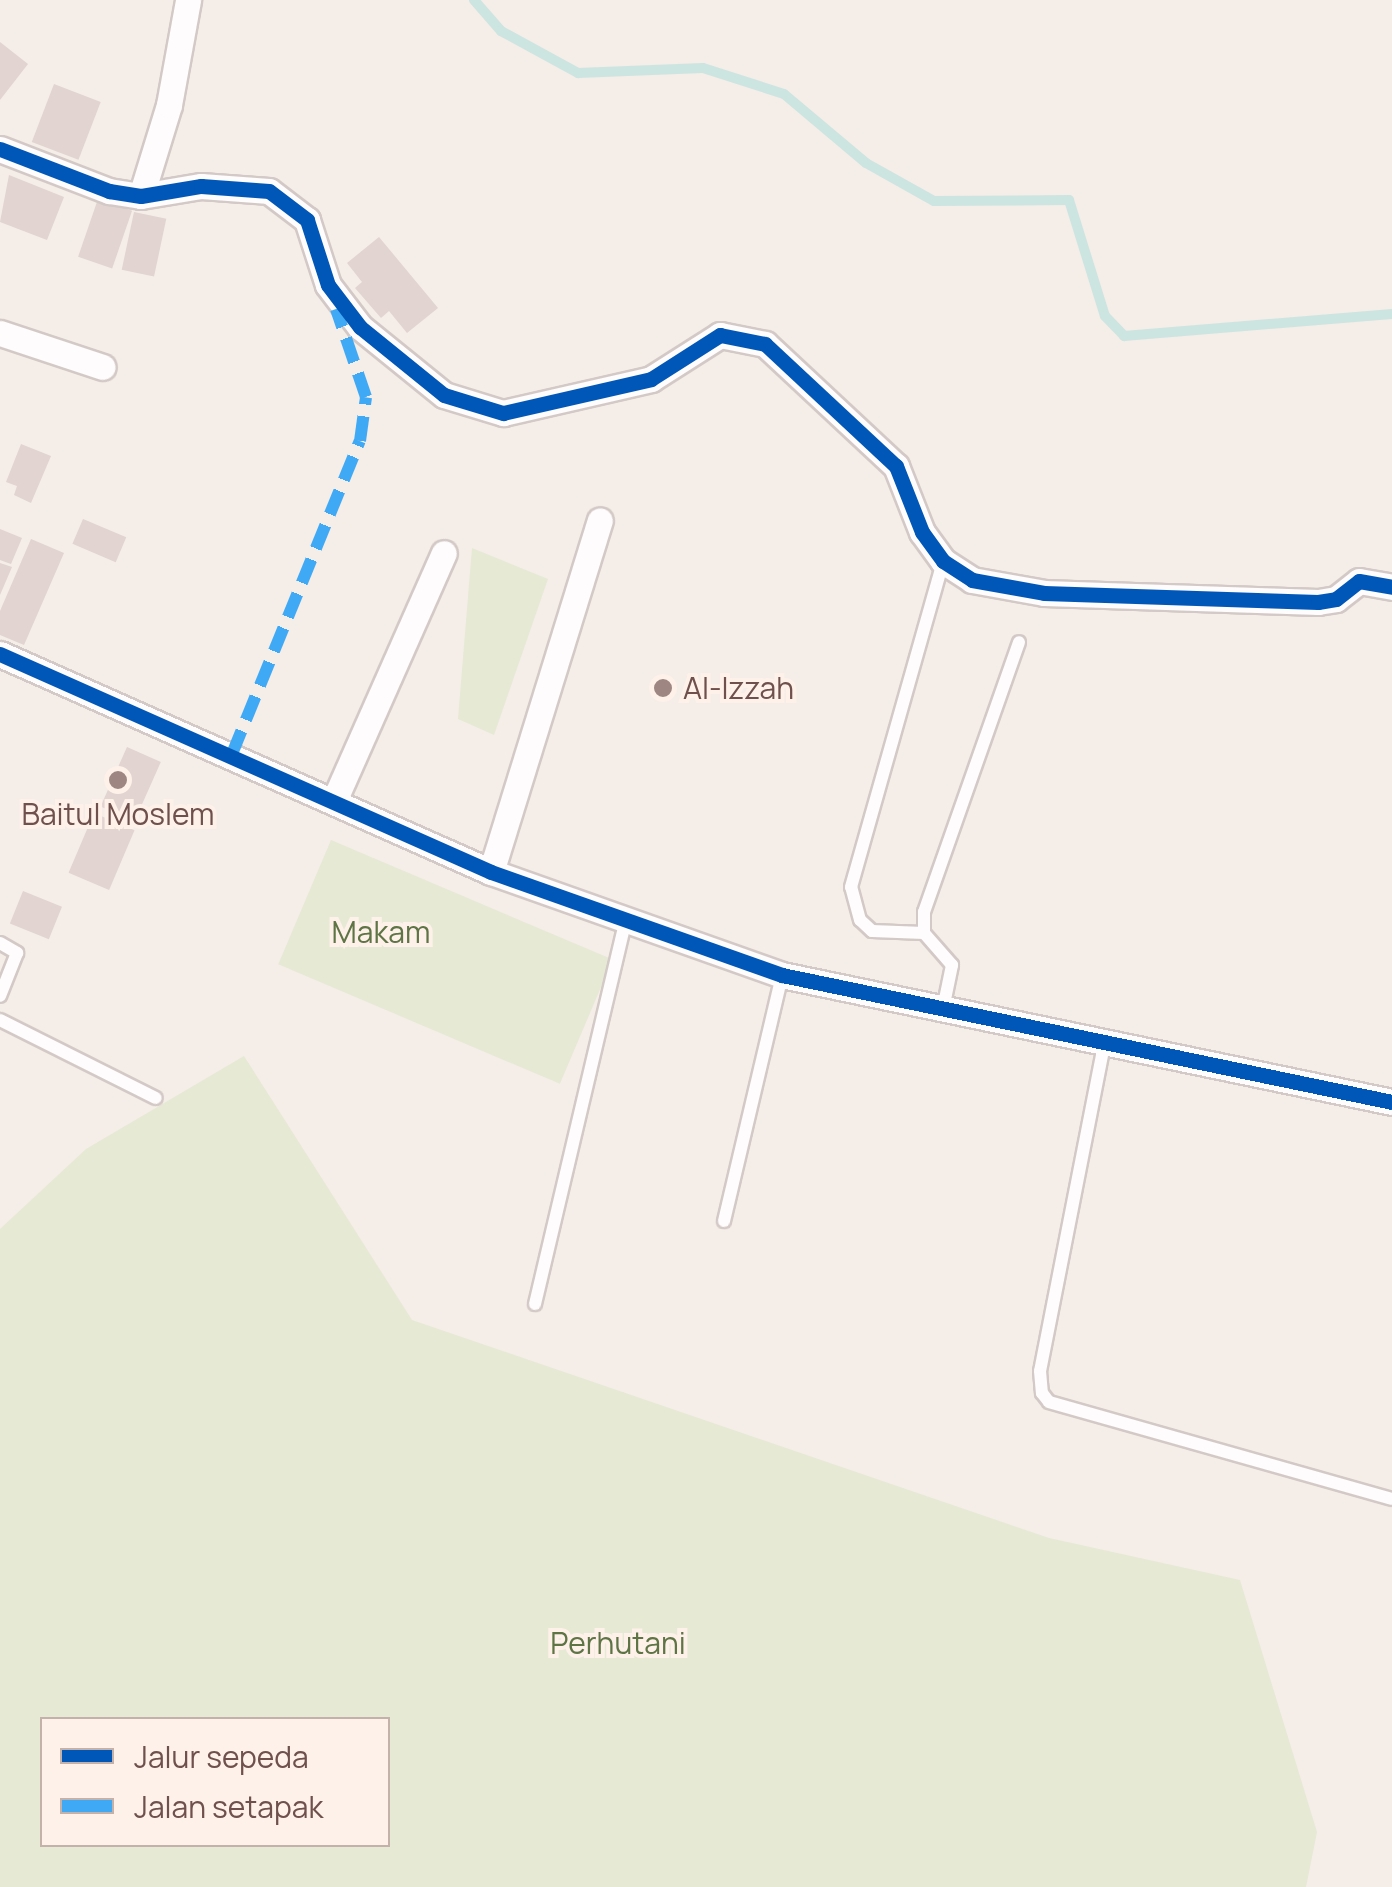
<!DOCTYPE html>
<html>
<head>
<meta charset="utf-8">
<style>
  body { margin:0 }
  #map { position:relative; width:1392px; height:1887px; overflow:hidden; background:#f5ede8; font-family:Manrope,sans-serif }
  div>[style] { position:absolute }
  .green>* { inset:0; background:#e6e9d4; transform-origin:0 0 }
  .stream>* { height:10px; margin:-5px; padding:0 5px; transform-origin:5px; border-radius:5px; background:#cce5e1 }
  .building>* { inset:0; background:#e1d4d1; transform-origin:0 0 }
  .roads { filter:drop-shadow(2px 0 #d3c9c6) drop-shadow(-2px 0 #d3c9c6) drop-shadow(0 2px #d3c9c6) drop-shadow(0 -2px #d3c9c6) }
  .service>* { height:12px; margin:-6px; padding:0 6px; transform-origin:6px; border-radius:6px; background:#fefcfc }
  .minor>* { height:25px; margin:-12.5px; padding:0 12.5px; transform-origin:12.5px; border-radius:12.5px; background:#fefcfc }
  .quiet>* { height:12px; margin-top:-6px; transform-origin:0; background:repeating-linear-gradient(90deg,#3fa9f5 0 25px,transparent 0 37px) }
  .cycleway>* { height:15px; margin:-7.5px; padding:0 7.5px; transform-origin:7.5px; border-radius:7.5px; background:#0057b8 }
  .dots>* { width:28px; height:28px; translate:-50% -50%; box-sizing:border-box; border:5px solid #fdf1e9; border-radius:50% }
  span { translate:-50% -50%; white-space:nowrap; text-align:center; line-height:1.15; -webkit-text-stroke:8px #fdf1e9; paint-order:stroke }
  .poi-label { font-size:30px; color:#6f504c }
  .left { translate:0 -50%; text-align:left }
  .park-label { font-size:30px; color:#5e7445 }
  .legend { position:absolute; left:40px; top:1717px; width:350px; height:130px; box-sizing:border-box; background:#fdf1e9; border:2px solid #c4b1aa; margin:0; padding:12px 18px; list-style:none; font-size:30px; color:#6f504c }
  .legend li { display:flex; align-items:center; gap:20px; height:50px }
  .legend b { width:50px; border:2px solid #c4b1aa }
</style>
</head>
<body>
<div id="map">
  <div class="green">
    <div style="clip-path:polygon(472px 548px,548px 579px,494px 735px,458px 719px)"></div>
    <div style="left:331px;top:840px;width:306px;height:135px;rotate:23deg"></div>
    <div style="clip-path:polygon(evenodd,244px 1056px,412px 1320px,1049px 1538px,1240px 1580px,1317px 1832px,1306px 1887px,0 1887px,0 1229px,86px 1149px,244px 1056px,42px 1720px,388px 1720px,388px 1844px,42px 1844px,42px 1720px)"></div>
  </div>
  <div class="stream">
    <div style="left:474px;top:0;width:41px;rotate:48.9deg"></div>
    <div style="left:501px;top:31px;width:88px;rotate:28.6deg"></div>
    <div style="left:578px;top:73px;width:125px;rotate:-2.3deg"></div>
    <div style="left:703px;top:68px;width:85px;rotate:17.8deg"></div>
    <div style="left:784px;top:94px;width:107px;rotate:40.1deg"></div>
    <div style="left:866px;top:163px;width:78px;rotate:29.2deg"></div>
    <div style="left:934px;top:201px;width:135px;rotate:-0.4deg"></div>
    <div style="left:1069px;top:200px;width:121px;rotate:72.8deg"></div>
    <div style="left:1105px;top:316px;width:28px;rotate:46deg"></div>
    <div style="left:1124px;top:336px;width:269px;rotate:-4.7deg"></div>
  </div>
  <div class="building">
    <div style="clip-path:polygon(0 42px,28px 64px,0 100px)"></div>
    <div style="left:54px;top:84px;width:50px;height:62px;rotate:21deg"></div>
    <div style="clip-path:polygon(9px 175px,64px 197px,47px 240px,0 222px)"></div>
    <div style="left:98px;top:199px;width:36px;height:61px;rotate:19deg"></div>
    <div style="left:134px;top:212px;width:33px;height:59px;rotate:12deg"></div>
    <div style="clip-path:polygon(379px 237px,438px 308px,407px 333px,389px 311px,381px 318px,355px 288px,362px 282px,347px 263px)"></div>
    <div style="clip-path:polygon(21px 444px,51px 456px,31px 503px,14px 495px,17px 486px,6px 482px)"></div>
    <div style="left:83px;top:519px;width:47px;height:27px;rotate:23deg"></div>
    <div style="clip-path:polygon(0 529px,22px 538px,11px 564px,0 560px)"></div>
    <div style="clip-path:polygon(31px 539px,64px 553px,24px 645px,0 635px,0 611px)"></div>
    <div style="clip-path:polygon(0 563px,12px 567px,0 595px)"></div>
    <div style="left:127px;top:747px;width:37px;height:65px;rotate:24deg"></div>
    <div style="left:94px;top:813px;width:44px;height:65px;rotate:23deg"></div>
    <div style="left:23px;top:891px;width:42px;height:35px;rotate:22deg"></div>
  </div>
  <div class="roads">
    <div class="service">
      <div style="left:924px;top:933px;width:52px;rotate:-177.8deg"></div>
      <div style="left:872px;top:931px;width:16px;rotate:-137deg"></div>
      <div style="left:860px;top:920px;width:34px;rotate:-105deg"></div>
      <div style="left:851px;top:887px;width:339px;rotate:-74.2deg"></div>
      <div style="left:0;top:943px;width:20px;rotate:30deg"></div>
      <div style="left:17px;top:953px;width:46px;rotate:111.6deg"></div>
      <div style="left:943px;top:1009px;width:45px;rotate:-78.4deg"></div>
      <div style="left:952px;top:965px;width:43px;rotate:-131.2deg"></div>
      <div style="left:924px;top:933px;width:21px;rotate:-90deg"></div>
      <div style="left:924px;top:912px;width:286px;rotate:-70.6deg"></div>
      <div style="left:0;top:1020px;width:174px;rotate:26.6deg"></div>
      <div style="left:1105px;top:1040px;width:337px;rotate:101.1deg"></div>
      <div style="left:1040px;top:1371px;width:22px;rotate:85deg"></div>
      <div style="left:1042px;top:1393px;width:11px;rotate:52deg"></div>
      <div style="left:1049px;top:1402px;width:356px;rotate:15.8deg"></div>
      <div style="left:724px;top:1221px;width:253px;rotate:-76.7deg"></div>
      <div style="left:535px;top:1304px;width:395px;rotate:-76.7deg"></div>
    </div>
    <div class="minor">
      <div style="left:0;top:149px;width:117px;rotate:21.1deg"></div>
      <div style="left:109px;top:191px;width:32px;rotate:9deg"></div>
      <div style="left:141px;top:196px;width:61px;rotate:-9.5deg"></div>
      <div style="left:201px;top:186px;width:68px;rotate:4.2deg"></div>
      <div style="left:269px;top:191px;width:48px;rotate:37.3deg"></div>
      <div style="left:307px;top:220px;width:68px;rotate:72.1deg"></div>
      <div style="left:328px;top:285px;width:53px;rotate:52.7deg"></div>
      <div style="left:360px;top:327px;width:108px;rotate:39deg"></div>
      <div style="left:444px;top:395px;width:62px;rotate:17deg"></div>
      <div style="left:503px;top:413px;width:152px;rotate:-12.9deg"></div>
      <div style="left:651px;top:379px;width:82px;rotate:-32.5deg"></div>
      <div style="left:720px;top:335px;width:46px;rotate:11.3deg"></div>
      <div style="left:765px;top:344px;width:179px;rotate:43deg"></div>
      <div style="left:896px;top:466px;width:71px;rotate:68.5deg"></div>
      <div style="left:922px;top:532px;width:36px;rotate:54deg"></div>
      <div style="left:943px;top:561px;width:35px;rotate:33deg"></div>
      <div style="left:972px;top:580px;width:73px;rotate:10.2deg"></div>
      <div style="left:1044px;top:593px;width:274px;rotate:1.9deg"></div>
      <div style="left:1318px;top:602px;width:18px;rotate:-9deg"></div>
      <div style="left:1336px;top:599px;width:29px;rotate:-38deg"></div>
      <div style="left:1359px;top:581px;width:34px;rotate:10deg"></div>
      <div style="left:141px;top:196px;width:95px;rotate:-72.9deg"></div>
      <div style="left:169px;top:105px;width:107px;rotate:-79.7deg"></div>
      <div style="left:0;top:333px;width:108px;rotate:18.3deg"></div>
      <div style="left:0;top:654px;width:537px;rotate:23.94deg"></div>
      <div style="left:491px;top:872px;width:309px;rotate:19.5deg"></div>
      <div style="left:782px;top:975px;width:623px;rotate:11.76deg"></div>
      <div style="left:334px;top:801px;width:271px;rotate:-66.1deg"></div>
      <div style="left:491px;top:872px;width:368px;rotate:-72.8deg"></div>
    </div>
  </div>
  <div class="quiet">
    <div style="left:232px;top:754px;width:338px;rotate:-67.8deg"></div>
    <div style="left:360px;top:441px;width:44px;rotate:-82.2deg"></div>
    <div style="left:366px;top:397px;width:93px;rotate:-108.8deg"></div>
  </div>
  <div class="cycleway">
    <div style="left:0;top:149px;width:117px;rotate:21.1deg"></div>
    <div style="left:109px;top:191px;width:32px;rotate:9deg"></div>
    <div style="left:141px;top:196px;width:61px;rotate:-9.5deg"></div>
    <div style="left:201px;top:186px;width:68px;rotate:4.2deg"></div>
    <div style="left:269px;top:191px;width:48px;rotate:37.3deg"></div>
    <div style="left:307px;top:220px;width:68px;rotate:72.1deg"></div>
    <div style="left:328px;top:285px;width:53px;rotate:52.7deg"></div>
    <div style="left:360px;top:327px;width:108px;rotate:39deg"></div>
    <div style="left:444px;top:395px;width:62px;rotate:17deg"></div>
    <div style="left:503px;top:413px;width:152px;rotate:-12.9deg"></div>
    <div style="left:651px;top:379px;width:82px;rotate:-32.5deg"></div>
    <div style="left:720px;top:335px;width:46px;rotate:11.3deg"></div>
    <div style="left:765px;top:344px;width:179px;rotate:43deg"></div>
    <div style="left:896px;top:466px;width:71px;rotate:68.5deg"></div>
    <div style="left:922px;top:532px;width:36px;rotate:54deg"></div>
    <div style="left:943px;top:561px;width:35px;rotate:33deg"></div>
    <div style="left:972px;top:580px;width:73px;rotate:10.2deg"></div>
    <div style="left:1044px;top:593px;width:274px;rotate:1.9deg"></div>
    <div style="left:1318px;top:602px;width:18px;rotate:-9deg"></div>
    <div style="left:1336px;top:599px;width:29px;rotate:-38deg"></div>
    <div style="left:1359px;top:581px;width:34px;rotate:10deg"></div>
    <div style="left:0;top:654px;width:537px;rotate:23.94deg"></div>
    <div style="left:491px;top:872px;width:309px;rotate:19.5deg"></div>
    <div style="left:782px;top:975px;width:623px;rotate:11.76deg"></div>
  </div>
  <div class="dots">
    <div style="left:663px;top:688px;background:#9e8783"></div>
    <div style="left:118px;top:780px;background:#9e8783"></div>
  </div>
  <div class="poi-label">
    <span class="left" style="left:683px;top:688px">Al-Izzah</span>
    <span style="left:118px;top:814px">Baitul Moslem</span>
  </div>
  <div class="park-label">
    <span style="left:381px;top:932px">Makam</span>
    <span style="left:618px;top:1643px">Perhutani</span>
  </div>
  <ul class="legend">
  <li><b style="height:12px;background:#0057b8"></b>Jalur sepeda</li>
  <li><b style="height:12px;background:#3fa9f5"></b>Jalan setapak</li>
  </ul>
</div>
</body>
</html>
